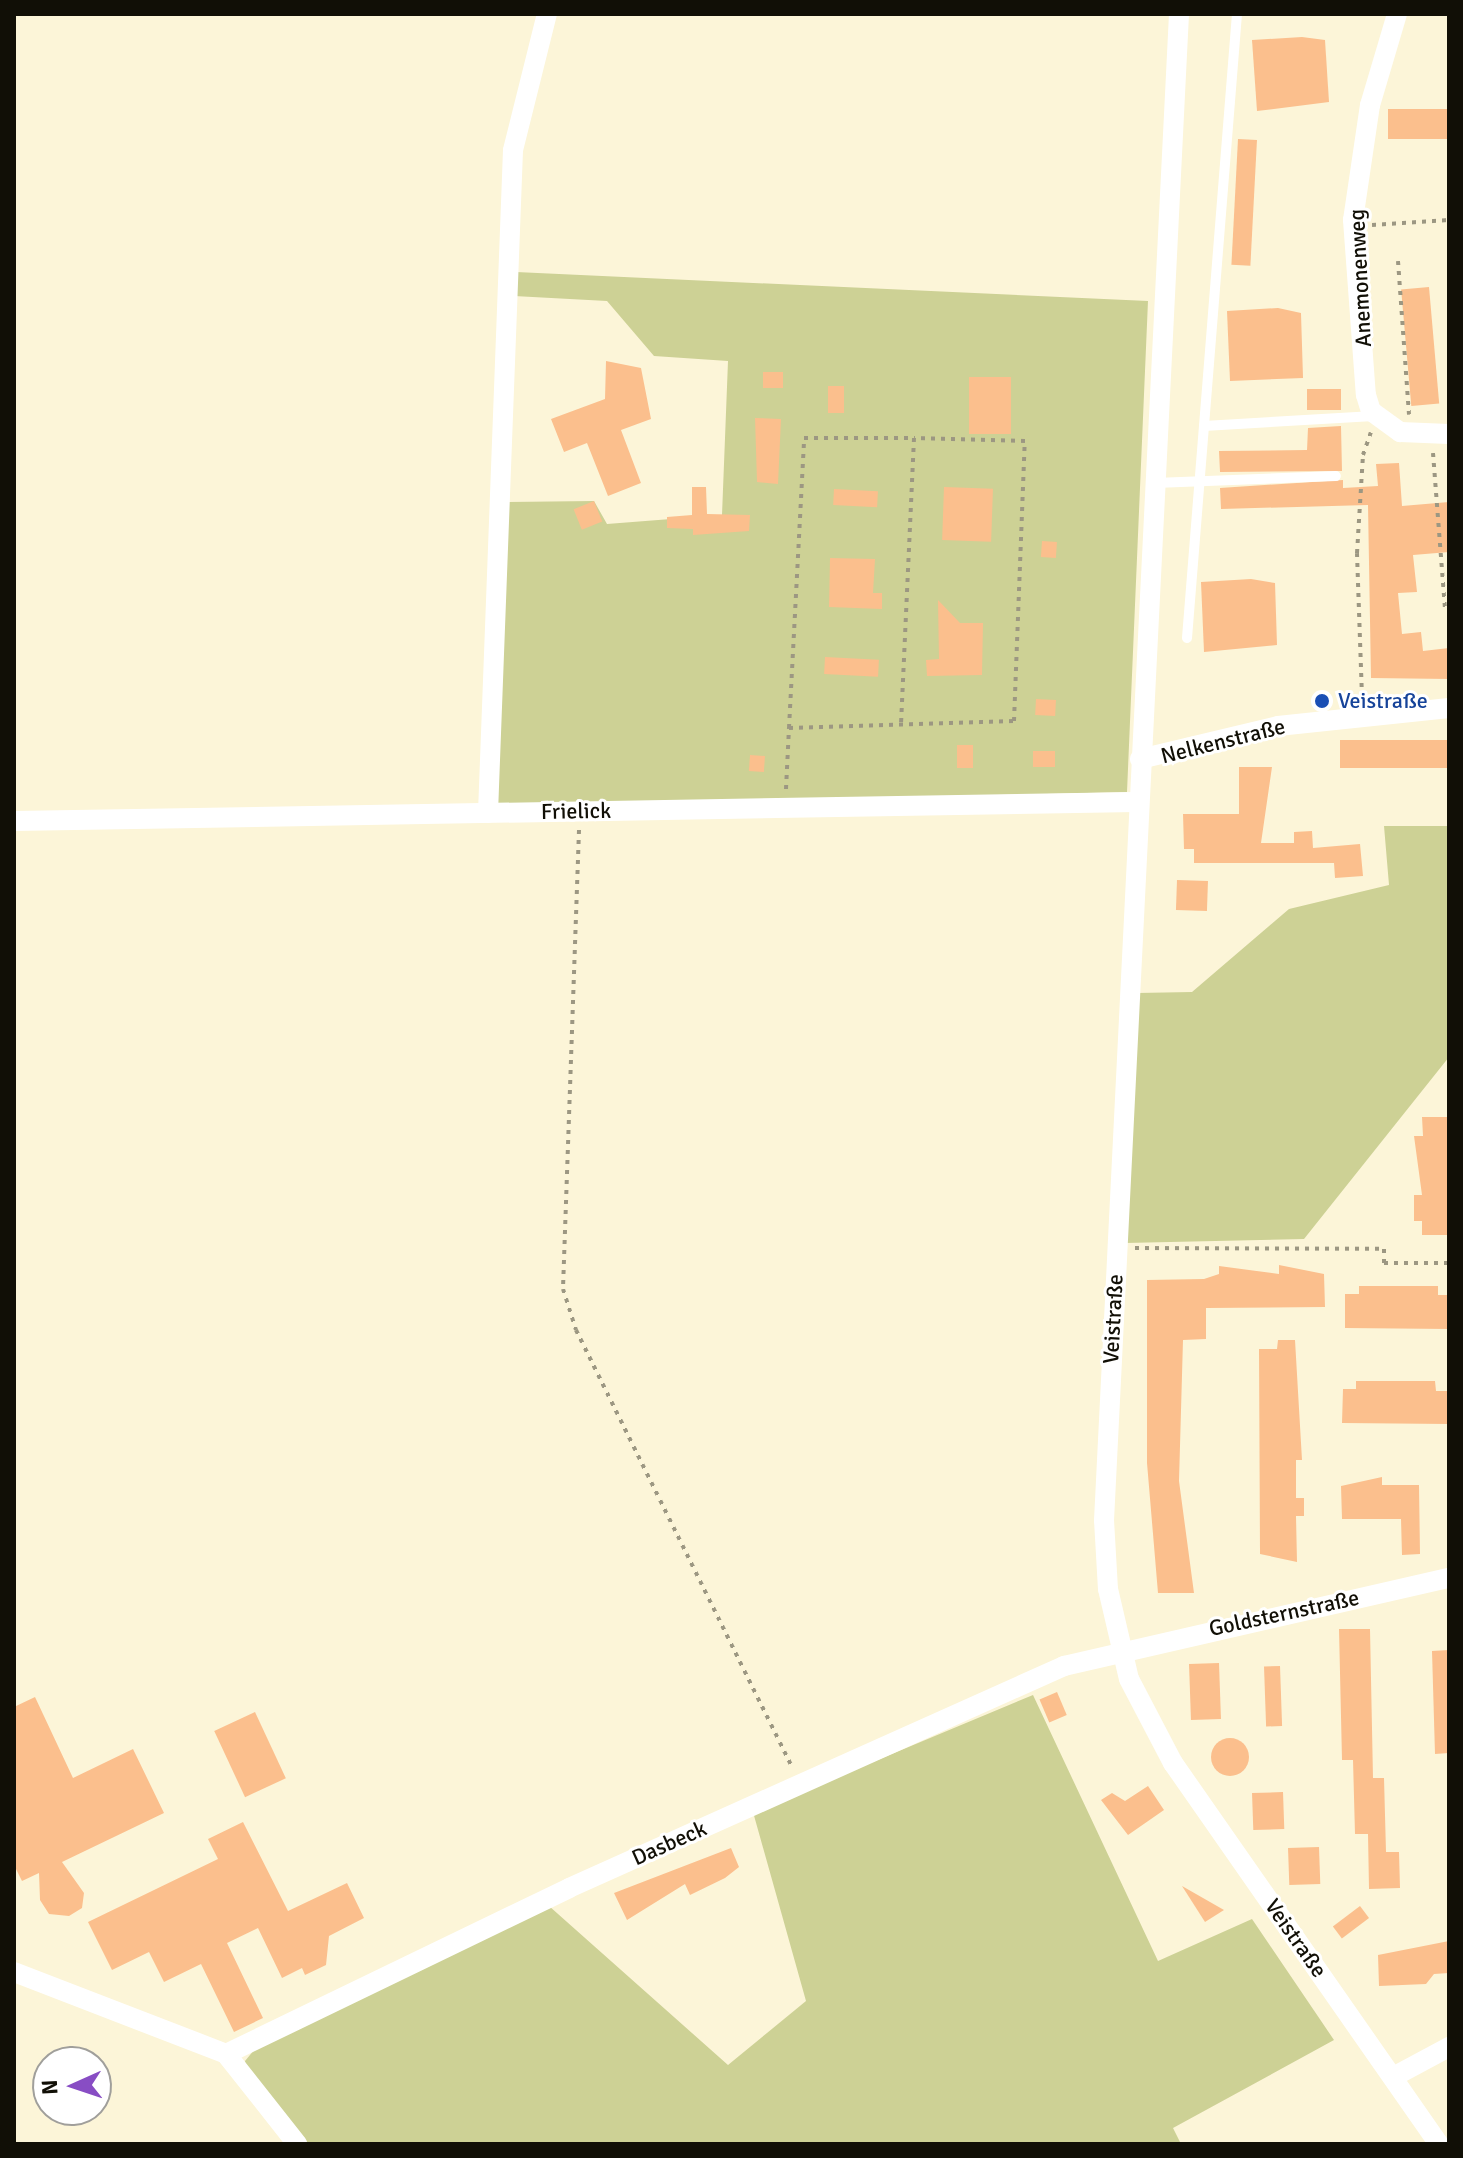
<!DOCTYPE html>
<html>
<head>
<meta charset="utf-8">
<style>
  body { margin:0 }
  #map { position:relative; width:1463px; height:2158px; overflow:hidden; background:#fcf5d8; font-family:Signika,sans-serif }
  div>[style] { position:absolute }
  .green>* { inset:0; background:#cdd195 }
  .building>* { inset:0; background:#fbbf8d; transform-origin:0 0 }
  .round { border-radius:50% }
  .path>* { height:4px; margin-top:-2px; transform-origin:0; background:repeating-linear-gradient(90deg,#9c9782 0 4px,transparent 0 10px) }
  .lane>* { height:10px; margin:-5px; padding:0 5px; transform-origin:5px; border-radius:5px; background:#fff }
  .street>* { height:20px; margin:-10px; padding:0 10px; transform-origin:10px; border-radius:10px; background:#fff }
  .dots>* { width:22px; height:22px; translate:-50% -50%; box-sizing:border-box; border:4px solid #fff; border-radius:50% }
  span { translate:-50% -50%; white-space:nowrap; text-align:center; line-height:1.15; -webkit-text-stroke:6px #fff; paint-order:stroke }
  .street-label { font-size:22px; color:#110f06 }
  .transit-label { font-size:22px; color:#164399 }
  .left { translate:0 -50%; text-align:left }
  .frame { position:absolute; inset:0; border:16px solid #110f06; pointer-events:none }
  .north { position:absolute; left:32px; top:2046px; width:80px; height:80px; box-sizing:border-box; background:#fff; border:2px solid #a09f9b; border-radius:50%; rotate:267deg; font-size:22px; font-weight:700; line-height:32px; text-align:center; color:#110f06 }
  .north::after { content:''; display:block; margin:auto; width:28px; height:36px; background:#884dc4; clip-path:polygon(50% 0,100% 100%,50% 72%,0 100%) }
</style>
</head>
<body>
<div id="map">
  <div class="green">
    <div style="clip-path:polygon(516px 272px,1148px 301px,1127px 792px,494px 807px,506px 502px,594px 501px,607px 524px,722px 515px,728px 361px,654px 356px,607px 301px,514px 296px)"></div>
    <div style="clip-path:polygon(1384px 826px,1449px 826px,1449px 1057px,1304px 1239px,1125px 1243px,1137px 993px,1192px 992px,1289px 909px,1389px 885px)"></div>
    <div style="clip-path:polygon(1033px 1695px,1158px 1961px,1252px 1919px,1334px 2040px,1173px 2128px,1181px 2144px,305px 2144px,248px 2081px,245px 2061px,260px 2043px,549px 1906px,728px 2065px,806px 2001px,753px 1812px)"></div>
  </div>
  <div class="building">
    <div style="clip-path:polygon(1302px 37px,1325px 40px,1329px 102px,1257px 111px,1252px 40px)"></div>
    <div style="left:1449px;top:109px;width:30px;height:61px;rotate:90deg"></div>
    <div style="left:1238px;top:139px;width:19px;height:126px;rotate:3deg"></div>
    <div style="left:1429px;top:287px;width:117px;height:28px;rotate:85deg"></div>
    <div style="clip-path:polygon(1278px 308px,1301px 313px,1303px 378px,1230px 381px,1227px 311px)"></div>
    <div style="clip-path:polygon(606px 361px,641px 368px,651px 419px,621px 430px,641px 483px,608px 496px,587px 443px,564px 452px,551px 419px,605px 399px)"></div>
    <div style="left:763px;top:372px;width:20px;height:16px"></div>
    <div style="left:969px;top:377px;width:42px;height:57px"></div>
    <div style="left:828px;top:386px;width:16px;height:27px"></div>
    <div style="left:1341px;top:389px;width:21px;height:34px;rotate:90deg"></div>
    <div style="clip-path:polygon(755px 418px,781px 419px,778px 484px,757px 482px)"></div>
    <div style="clip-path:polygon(1341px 426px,1342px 471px,1220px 472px,1219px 451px,1307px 450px,1308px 428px)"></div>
    <div style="clip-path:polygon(1399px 463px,1402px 506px,1449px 502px,1449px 552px,1413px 555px,1417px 592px,1398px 593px,1402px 634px,1421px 632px,1423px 651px,1449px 648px,1449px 679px,1371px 678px,1368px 505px,1221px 509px,1220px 488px,1343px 480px,1343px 488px,1378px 486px,1376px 464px)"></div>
    <div style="clip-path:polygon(692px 487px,706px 487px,707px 514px,750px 515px,749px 531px,693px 535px,693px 529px,667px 528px,667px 517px,692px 515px)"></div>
    <div style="left:944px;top:487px;width:49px;height:53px;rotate:2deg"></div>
    <div style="left:834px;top:489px;width:44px;height:16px;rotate:3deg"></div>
    <div style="left:594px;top:501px;width:22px;height:22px;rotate:68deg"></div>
    <div style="left:1042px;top:541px;width:15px;height:16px;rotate:4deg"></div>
    <div style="clip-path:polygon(830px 558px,875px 559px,873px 593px,882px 593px,882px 609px,829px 607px)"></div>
    <div style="clip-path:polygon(1251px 579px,1275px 583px,1277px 645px,1204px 652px,1201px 582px)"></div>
    <div style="clip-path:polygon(938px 600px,960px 623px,983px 623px,982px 675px,927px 676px,926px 660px,939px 659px)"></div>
    <div style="left:825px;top:657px;width:54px;height:17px;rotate:3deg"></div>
    <div style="left:1036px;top:699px;width:20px;height:16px;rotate:3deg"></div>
    <div style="left:1449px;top:740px;width:28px;height:109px;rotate:90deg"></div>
    <div style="left:973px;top:745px;width:23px;height:16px;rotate:90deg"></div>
    <div style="left:1033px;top:751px;width:22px;height:16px"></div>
    <div style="left:750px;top:755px;width:15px;height:16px;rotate:4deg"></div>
    <div style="clip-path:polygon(1239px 767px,1272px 767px,1261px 843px,1294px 843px,1294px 832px,1312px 831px,1313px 848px,1360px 844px,1363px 876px,1335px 878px,1334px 863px,1194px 863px,1194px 849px,1184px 849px,1183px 814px,1239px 814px)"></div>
    <div style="left:1177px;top:880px;width:31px;height:30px;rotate:2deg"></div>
    <div style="clip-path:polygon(1422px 1117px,1449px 1117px,1449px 1235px,1422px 1235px,1422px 1221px,1414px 1221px,1414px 1195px,1422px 1195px,1414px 1136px,1423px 1136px)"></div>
    <div style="clip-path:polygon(1279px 1265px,1324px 1274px,1325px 1307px,1206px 1308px,1206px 1339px,1183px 1340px,1179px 1481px,1194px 1593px,1158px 1593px,1147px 1463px,1147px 1280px,1204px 1279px,1219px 1274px,1219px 1266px,1279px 1274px)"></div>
    <div style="clip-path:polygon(1359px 1286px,1438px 1286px,1438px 1295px,1449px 1295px,1449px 1329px,1345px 1328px,1345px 1294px,1359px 1294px)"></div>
    <div style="clip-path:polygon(1278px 1340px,1295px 1340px,1302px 1460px,1296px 1460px,1296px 1498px,1304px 1498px,1304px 1516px,1296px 1516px,1297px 1562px,1260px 1554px,1259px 1349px,1277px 1349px)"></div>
    <div style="clip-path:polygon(1356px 1381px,1435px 1381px,1436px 1391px,1449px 1391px,1449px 1424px,1342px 1423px,1343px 1389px,1356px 1389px)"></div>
    <div style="clip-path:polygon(1382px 1477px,1382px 1485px,1419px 1485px,1420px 1554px,1402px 1555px,1401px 1519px,1342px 1519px,1341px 1486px)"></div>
    <div style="clip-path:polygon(1339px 1629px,1370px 1629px,1373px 1778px,1384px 1778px,1386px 1852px,1399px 1852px,1400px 1888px,1369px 1889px,1368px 1834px,1355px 1834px,1353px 1760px,1342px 1760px)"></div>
    <div style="clip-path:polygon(1449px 1650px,1449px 1753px,1435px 1754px,1432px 1651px)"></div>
    <div style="left:1219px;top:1663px;width:56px;height:30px;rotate:88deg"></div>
    <div style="left:1280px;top:1666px;width:60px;height:16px;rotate:88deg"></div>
    <div style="left:1057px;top:1692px;width:25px;height:19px;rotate:67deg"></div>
    <div style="clip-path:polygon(35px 1697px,73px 1778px,133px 1749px,164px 1813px,62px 1862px,84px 1893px,82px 1908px,69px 1916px,49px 1914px,40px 1900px,39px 1873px,22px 1881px,14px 1865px,14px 1707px)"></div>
    <div style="left:255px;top:1712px;width:73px;height:45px;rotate:65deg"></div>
    <div class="round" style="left:1211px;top:1738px;width:38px;height:38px"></div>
    <div style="clip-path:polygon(1148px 1786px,1164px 1810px,1128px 1835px,1101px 1800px,1112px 1793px,1125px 1801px)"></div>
    <div style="left:1283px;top:1792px;width:37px;height:31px;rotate:88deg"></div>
    <div style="clip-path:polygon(243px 1822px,288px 1911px,347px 1883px,364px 1918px,329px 1936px,326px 1965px,305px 1975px,302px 1968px,282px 1978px,258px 1928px,227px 1943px,263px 2018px,234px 2032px,201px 1964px,164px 1982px,149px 1952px,112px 1970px,88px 1922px,218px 1859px,208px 1839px)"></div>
    <div style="left:1319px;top:1847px;width:37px;height:31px;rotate:88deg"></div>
    <div style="clip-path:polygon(731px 1848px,739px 1867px,725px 1878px,690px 1895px,685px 1884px,627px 1920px,614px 1893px)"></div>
    <div style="clip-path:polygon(1182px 1886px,1224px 1910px,1205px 1922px)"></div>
    <div style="left:1360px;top:1906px;width:15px;height:34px;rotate:53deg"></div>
    <div style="clip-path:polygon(1449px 1941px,1449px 1973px,1434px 1974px,1426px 1984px,1379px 1986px,1378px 1955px)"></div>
  </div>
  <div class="path">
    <div style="left:1372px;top:225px;width:77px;rotate:-3.7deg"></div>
    <div style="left:1398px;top:261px;width:154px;rotate:85.9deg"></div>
    <div style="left:1433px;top:453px;width:157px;rotate:85.6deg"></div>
    <div style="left:1362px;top:697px;width:144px;rotate:-92deg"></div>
    <div style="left:1357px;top:553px;width:98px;rotate:-86.5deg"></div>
    <div style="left:1363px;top:455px;width:24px;rotate:-71deg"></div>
    <div style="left:789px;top:728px;width:290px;rotate:-87deg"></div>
    <div style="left:804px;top:438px;width:110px"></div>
    <div style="left:914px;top:438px;width:287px;rotate:92.6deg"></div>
    <div style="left:786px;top:789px;width:61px;rotate:-87.2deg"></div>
    <div style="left:789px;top:728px;width:225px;rotate:-1.8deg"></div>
    <div style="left:1014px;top:721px;width:280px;rotate:-87.8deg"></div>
    <div style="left:1025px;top:441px;width:111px;rotate:-178.5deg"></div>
    <div style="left:579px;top:830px;width:459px;rotate:92deg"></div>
    <div style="left:563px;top:1289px;width:43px;rotate:72.4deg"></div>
    <div style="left:576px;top:1330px;width:488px;rotate:63.7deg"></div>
    <div style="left:1135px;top:1248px;width:249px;rotate:0.2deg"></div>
    <div style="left:1384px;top:1249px;width:14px;rotate:90deg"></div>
    <div style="left:1384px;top:1263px;width:65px"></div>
  </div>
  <div class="lane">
    <div style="left:1204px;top:426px;width:170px;rotate:-3.4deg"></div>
    <div style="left:1155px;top:483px;width:181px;rotate:-2.2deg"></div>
    <div style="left:1187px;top:638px;width:626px;rotate:-85.42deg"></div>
  </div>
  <div class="street">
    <div style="left:1179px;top:14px;width:1508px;rotate:92.85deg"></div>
    <div style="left:1104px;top:1520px;width:69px;rotate:86.7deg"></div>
    <div style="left:1108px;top:1589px;width:92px;rotate:76.9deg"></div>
    <div style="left:1129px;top:1679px;width:95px;rotate:62.4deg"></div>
    <div style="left:1173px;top:1763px;width:465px;rotate:55.1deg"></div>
    <div style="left:1397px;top:14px;width:95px;rotate:106.5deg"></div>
    <div style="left:1370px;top:105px;width:116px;rotate:98.4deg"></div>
    <div style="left:1353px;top:220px;width:175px;rotate:85.8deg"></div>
    <div style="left:1366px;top:395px;width:17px;rotate:73deg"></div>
    <div style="left:1371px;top:411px;width:36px;rotate:36deg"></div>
    <div style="left:1400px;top:432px;width:49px;rotate:2.3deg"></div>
    <div style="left:1140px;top:759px;width:142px;rotate:-13.4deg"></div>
    <div style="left:1278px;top:726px;width:172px;rotate:-6deg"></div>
    <div style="left:488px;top:813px;width:663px;rotate:-87.84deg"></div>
    <div style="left:513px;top:150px;width:140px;rotate:-76deg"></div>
    <div style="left:14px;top:821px;width:1123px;rotate:-0.97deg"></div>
    <div style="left:14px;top:1972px;width:227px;rotate:21.1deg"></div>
    <div style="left:226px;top:2054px;width:381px;rotate:-25.8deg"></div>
    <div style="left:569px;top:1888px;width:543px;rotate:-24.16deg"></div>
    <div style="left:1064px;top:1666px;width:395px;rotate:-12.9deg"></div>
    <div style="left:226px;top:2054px;width:115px;rotate:51.7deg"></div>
    <div style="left:1393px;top:2077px;width:64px;rotate:-28.2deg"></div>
  </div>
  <div class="dots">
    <div style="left:1322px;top:701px;background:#1a4fb4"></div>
  </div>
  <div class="street-label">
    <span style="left:1360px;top:278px;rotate:-93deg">Anemonenweg</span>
    <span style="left:1223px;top:741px;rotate:-14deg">Nelkenstraße</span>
    <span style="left:576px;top:811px;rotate:-1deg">Frielick</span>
    <span style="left:1113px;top:1319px;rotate:-87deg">Veistraße</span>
    <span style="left:1284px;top:1613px;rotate:-12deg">Goldsternstraße</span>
    <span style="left:669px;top:1843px;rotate:-24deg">Dasbeck</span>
    <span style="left:1296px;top:1938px;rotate:55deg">Veistraße</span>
  </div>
  <div class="transit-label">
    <span class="left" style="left:1338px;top:701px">Veistraße</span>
  </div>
  <div class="frame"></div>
  <div class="north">N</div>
</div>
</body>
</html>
